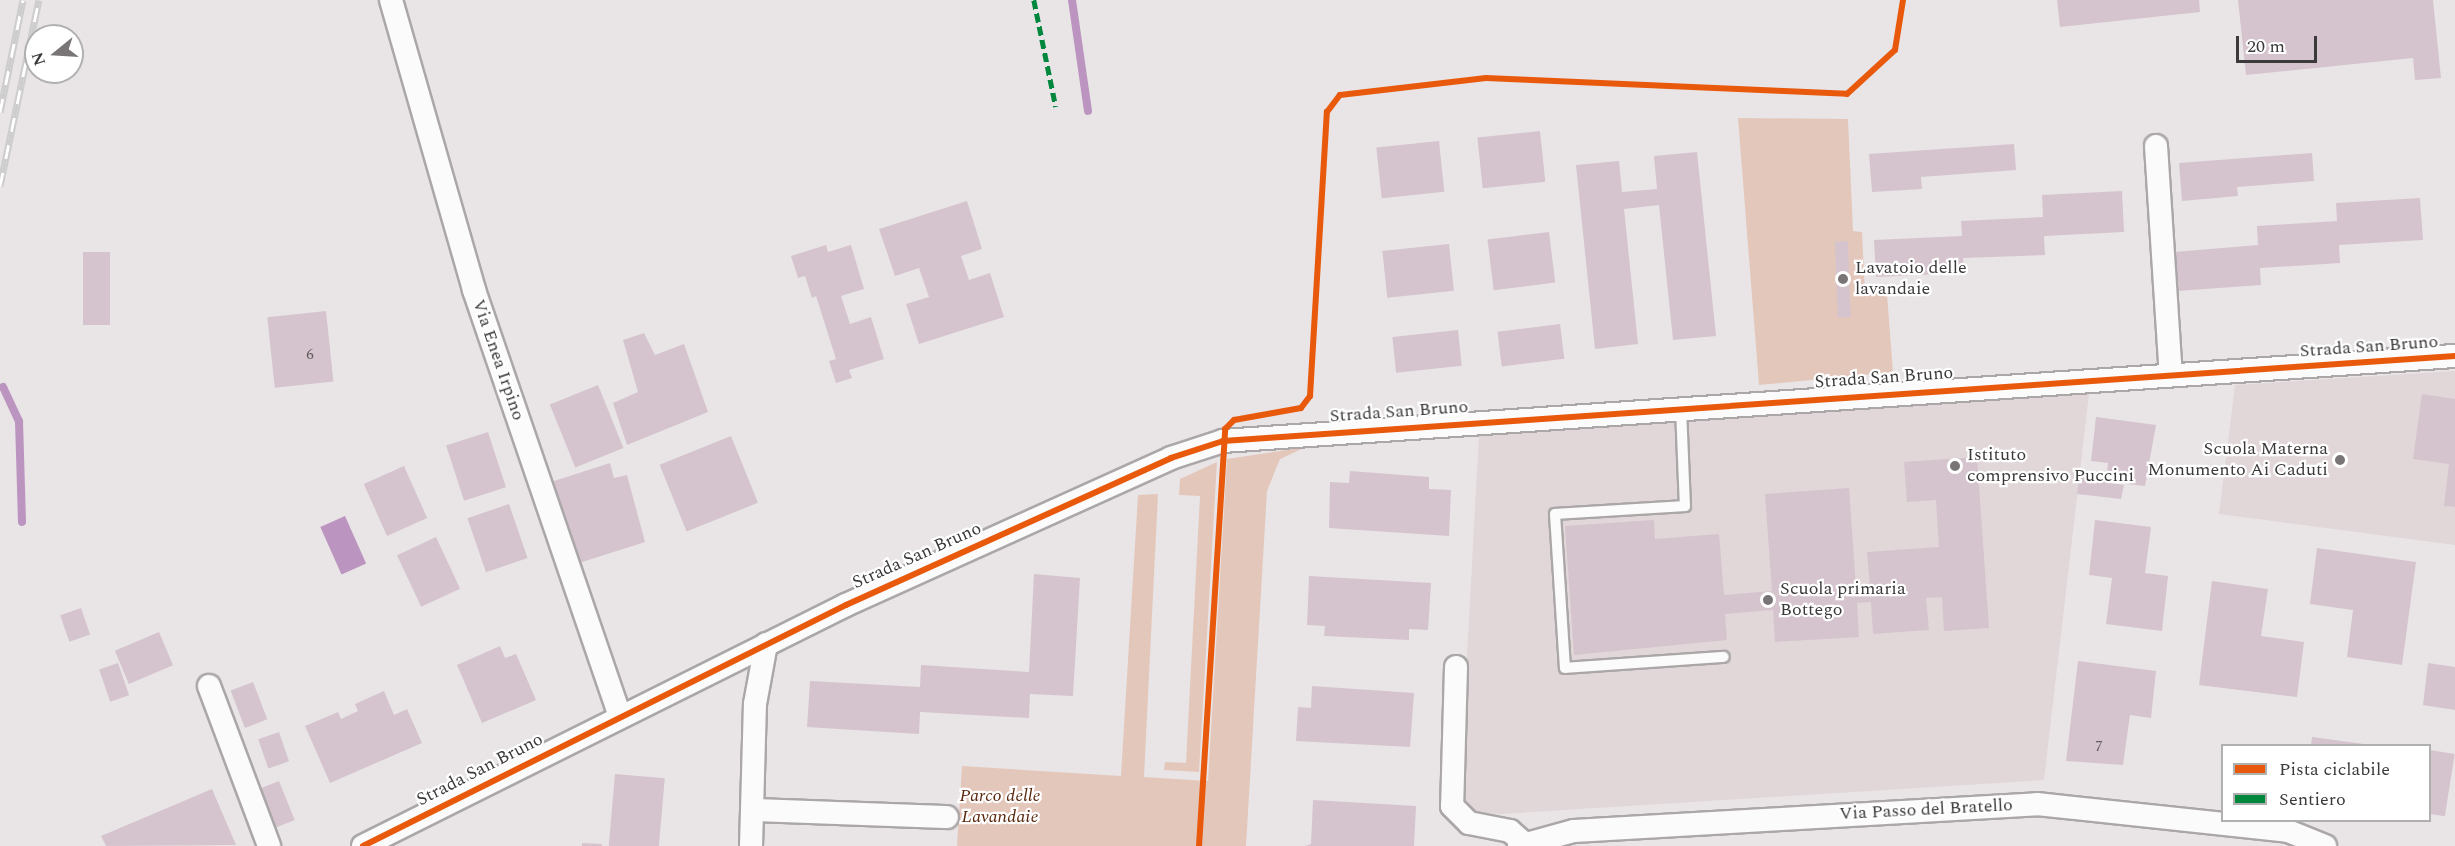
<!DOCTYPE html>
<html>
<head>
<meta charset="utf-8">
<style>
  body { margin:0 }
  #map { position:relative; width:2455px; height:846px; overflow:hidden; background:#e9e5e6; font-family:Spectral,serif }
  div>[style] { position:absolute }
  .built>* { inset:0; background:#e1d6d8 }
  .green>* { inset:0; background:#e4c7bb }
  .water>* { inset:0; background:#bc94c0; transform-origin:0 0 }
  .stream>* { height:8px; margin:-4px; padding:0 4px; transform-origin:4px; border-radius:4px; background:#bc94c0 }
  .building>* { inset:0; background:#d5c4cd; transform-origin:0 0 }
  .roads { filter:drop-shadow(2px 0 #aba7a8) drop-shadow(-2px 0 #aba7a8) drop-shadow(0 2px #aba7a8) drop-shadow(0 -2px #aba7a8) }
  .service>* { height:10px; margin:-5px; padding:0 5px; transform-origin:5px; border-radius:5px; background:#fcfbfb }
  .minor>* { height:22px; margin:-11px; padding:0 11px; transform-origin:11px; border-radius:11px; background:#fcfbfb }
  .rail>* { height:7px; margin-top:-3.5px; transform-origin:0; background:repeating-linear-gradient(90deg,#fff 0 14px,#cecdcd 0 28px); box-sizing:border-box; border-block:2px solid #cecdcd }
  .quiet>* { height:4.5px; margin-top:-2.25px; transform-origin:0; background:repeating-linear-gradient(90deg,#00873e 0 9px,transparent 0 13.5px) }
  .cycleway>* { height:6px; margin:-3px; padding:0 3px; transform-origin:3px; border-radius:3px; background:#e8590c }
  .dots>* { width:16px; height:16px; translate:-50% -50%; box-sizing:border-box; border:3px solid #fff; border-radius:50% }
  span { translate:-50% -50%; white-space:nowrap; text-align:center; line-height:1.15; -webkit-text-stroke:4.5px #fff; paint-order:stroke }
  .number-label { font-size:15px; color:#625c5f }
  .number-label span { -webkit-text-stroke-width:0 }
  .poi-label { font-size:18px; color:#3c393a }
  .left { translate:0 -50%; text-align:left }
  .right { translate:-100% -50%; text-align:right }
  .street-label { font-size:18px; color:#3c393a }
  .park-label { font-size:18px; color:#59270c; font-style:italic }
  .legend { position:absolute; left:2221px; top:744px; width:210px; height:78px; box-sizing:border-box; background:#fff; border:2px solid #b1b0b0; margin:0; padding:8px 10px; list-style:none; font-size:18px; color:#3c393a }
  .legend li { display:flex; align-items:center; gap:12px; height:30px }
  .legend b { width:30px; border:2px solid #b1b0b0 }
  .north { position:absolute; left:24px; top:24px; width:60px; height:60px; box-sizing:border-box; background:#fff; border:2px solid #b1b0b0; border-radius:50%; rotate:252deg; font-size:16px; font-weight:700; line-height:24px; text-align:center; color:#3c393a }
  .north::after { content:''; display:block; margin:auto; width:21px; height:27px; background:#797576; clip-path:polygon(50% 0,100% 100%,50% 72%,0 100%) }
  .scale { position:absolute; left:2236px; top:36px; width:81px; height:27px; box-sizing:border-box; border:3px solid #3c393a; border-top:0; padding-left:8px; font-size:18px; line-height:21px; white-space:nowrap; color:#3c393a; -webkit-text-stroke:4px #fff; paint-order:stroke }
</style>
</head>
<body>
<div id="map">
  <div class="built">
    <div style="clip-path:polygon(2455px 371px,2455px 545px,2219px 514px,2235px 385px)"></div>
    <div style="clip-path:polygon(2089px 394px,2044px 780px,1500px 814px,1475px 812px,1465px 803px,1460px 785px,1479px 435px)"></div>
  </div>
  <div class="green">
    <div style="clip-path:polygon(1738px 118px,1848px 119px,1853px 231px,1862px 232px,1865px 292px,1887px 294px,1893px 372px,1759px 385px)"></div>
    <div style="clip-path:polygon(1306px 447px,1280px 459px,1267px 491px,1246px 846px,957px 846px,962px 766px,1121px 776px,1138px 495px,1158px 494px,1144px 777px,1208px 781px,1227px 459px)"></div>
    <div style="clip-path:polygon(1217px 462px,1199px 772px,1164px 770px,1165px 762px,1186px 763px,1200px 496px,1179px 495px,1180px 479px)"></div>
  </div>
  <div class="water">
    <div style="left:345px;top:516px;width:52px;height:27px;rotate:66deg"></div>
  </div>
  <div class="stream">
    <div style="left:1072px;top:0;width:112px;rotate:81.8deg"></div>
    <div style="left:3px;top:387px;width:38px;rotate:65deg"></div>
    <div style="left:19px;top:421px;width:101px;rotate:88.3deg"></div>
  </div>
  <div class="building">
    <div style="clip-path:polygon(2057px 0,2199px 0,2200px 12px,2060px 27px)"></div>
    <div style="clip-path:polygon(2238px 0,2433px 0,2441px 78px,2415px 80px,2413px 58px,2246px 75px)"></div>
    <div style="left:1540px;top:131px;width:51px;height:63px;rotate:84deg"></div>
    <div style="left:1439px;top:141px;width:51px;height:63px;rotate:84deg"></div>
    <div style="clip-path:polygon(2014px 144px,2016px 170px,1921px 177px,1922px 189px,1872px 192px,1869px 154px)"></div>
    <div style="clip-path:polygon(1697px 152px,1716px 336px,1673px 340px,1659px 205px,1624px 209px,1638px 344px,1595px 349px,1576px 165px,1619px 161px,1622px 192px,1657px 189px,1654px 156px)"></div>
    <div style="clip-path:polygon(2312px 153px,2314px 181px,2237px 187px,2238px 196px,2182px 201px,2179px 163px)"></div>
    <div style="clip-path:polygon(2122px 191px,2124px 232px,2044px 236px,2045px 255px,1963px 258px,1964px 273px,1876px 277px,1874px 240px,1962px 236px,1961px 221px,2043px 217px,2042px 195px)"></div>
    <div style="clip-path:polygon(2420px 198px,2423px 240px,2339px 245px,2340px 263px,2260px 268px,2261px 285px,2177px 291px,2174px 252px,2258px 245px,2257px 226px,2337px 221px,2336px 203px)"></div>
    <div style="clip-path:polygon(967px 201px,982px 249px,961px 256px,969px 280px,990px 273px,1004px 317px,919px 344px,906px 304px,929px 297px,919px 268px,895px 276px,879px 229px)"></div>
    <div style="left:1549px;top:232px;width:51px;height:62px;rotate:83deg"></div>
    <div style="left:1848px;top:241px;width:76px;height:13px;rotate:88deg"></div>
    <div style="left:1449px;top:244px;width:47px;height:67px;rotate:84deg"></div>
    <div style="clip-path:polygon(826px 245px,828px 252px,851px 245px,864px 289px,841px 296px,850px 324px,871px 317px,884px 359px,849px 370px,852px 378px,836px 383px,829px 361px,836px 359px,816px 296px,812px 298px,805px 276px,798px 278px,791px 256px)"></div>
    <div style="left:83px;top:252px;width:27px;height:73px"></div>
    <div style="left:326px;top:311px;width:71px;height:59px;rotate:84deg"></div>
    <div style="left:1560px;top:324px;width:35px;height:63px;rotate:83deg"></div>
    <div style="left:1458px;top:330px;width:36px;height:66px;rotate:84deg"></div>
    <div style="clip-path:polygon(644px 333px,655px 355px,684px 344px,708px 412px,627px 445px,613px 403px,638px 392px,623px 340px)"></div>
    <div style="left:598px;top:385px;width:68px;height:52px;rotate:68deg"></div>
    <div style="clip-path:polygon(2422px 394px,2455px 399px,2455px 507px,2444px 506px,2449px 464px,2413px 459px)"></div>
    <div style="clip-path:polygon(2096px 417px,2156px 425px,2145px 486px,2127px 484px,2128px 474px,2107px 472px,2108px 463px,2091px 461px)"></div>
    <div style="left:488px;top:432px;width:58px;height:44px;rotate:72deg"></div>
    <div style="left:731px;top:436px;width:72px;height:77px;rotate:68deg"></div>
    <div style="clip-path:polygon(1977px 457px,1989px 628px,1944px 631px,1942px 597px,1926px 598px,1929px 630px,1873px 634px,1871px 602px,1857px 603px,1859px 637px,1775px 642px,1773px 610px,1725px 614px,1727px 640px,1574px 655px,1565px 526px,1654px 520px,1655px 539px,1719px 534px,1724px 595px,1772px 591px,1765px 494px,1849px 488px,1856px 587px,1870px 586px,1867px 552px,1939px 547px,1936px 500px,1907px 502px,1904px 462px)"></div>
    <div style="clip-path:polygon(610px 463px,614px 478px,627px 475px,645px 542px,576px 564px,551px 482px)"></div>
    <div style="left:404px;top:466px;width:57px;height:44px;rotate:66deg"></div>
    <div style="clip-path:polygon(1350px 471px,1429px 477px,1429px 489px,1451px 490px,1449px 536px,1329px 528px,1330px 482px,1349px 483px)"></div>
    <div style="clip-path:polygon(2080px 473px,2112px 477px,2111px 483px,2124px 485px,2121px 499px,2077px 494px)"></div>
    <div style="left:509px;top:504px;width:57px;height:44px;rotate:71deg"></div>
    <div style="clip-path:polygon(2095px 520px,2151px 527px,2145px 573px,2168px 576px,2162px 631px,2106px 624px,2112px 578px,2089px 575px)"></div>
    <div style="left:436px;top:537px;width:57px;height:43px;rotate:65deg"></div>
    <div style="clip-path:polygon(2317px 548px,2416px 562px,2402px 665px,2347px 657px,2353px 610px,2310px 604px)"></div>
    <div style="clip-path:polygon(1034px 574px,1080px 578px,1073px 696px,1030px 694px,1029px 718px,920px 712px,919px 734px,807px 727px,810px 681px,920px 687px,921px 665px,1029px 672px)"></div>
    <div style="clip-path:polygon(1309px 576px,1431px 583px,1428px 630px,1409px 629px,1409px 640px,1324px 636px,1325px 626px,1307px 625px)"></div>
    <div style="clip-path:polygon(2212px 581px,2268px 589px,2261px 636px,2304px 642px,2297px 697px,2199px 685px)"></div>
    <div style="left:81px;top:608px;width:28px;height:22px;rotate:71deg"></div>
    <div style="left:159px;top:632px;width:36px;height:48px;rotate:67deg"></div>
    <div style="clip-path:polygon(500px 646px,505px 658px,516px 654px,536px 700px,482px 723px,457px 665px)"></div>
    <div style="clip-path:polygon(2078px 661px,2156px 671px,2151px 718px,2130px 715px,2123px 765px,2066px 761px)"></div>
    <div style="left:118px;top:663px;width:34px;height:20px;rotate:71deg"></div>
    <div style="clip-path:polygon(2428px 663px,2455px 667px,2455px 710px,2423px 705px)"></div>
    <div style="left:253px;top:682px;width:40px;height:24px;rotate:69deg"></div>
    <div style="clip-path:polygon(1312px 686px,1414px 693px,1410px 747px,1296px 741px,1298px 707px,1311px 708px)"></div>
    <div style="clip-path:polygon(384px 691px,394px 715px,407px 709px,422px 743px,330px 783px,305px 726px,338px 712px,341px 719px,358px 711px,355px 704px)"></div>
    <div style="left:279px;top:732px;width:31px;height:22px;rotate:71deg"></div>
    <div style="clip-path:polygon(2312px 737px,2364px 744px,2364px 746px,2311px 746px)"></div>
    <div style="left:2430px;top:750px;width:25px;height:63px;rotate:9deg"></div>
    <div style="left:615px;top:774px;width:50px;height:72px;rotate:5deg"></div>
    <div style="left:279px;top:781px;width:42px;height:27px;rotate:68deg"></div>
    <div style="clip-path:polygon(212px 789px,236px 845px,106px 846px,101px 836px)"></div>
    <div style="clip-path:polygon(1313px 800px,1416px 806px,1414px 846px,1305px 846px,1311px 844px)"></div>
    <div style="clip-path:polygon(582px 843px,602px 844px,602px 846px,582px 846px)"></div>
  </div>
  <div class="roads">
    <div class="service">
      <div style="left:1681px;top:408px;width:98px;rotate:87.7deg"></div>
      <div style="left:1685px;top:506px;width:130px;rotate:176.5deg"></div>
      <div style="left:1555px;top:514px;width:154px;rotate:86.3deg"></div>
      <div style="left:1565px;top:668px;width:159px;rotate:-4deg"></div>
    </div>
    <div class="minor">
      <div style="left:391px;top:0;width:302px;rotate:74deg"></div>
      <div style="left:474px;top:290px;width:450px;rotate:71.1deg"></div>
      <div style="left:2156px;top:146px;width:229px;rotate:86.3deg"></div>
      <div style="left:1456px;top:667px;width:139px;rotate:91.6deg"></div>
      <div style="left:1452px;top:806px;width:24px;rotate:45deg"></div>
      <div style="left:1469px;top:823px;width:42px;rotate:11deg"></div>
      <div style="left:1510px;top:831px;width:18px;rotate:41deg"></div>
      <div style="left:209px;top:686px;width:171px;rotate:69.4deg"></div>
      <div style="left:753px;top:810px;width:194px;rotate:2.1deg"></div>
      <div style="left:363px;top:846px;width:540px;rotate:-26.52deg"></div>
      <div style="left:846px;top:605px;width:357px;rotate:-24.3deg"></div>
      <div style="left:1171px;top:458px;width:55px;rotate:-18.1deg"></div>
      <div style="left:1223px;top:441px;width:1235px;rotate:-3.95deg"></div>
      <div style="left:751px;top:846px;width:142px;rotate:-88.4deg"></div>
      <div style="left:755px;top:704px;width:61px;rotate:-79.6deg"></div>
      <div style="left:1519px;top:846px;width:57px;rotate:-15.3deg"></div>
      <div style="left:1574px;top:831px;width:464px;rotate:-3.3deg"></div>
      <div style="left:2037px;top:804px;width:252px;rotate:6.1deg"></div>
      <div style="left:2288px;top:831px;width:40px;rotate:22deg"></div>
    </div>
  </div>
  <div class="rail">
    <div style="left:0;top:112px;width:114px;rotate:-78.4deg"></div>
    <div style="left:0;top:186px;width:190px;rotate:-78.2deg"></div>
  </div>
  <div class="quiet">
    <div style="left:1034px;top:0;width:109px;rotate:78.4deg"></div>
  </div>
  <div class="cycleway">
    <div style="left:363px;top:846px;width:540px;rotate:-26.52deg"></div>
    <div style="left:846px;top:605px;width:357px;rotate:-24.3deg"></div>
    <div style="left:1171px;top:458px;width:55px;rotate:-18.1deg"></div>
    <div style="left:1223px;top:441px;width:1235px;rotate:-3.95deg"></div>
    <div style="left:1199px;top:846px;width:418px;rotate:-86.4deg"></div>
    <div style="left:1225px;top:429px;width:13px;rotate:-45deg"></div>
    <div style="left:1234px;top:420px;width:68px;rotate:-10.2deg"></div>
    <div style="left:1301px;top:408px;width:15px;rotate:-53deg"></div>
    <div style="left:1310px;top:396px;width:285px;rotate:-86.6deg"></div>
    <div style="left:1327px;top:112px;width:21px;rotate:-53deg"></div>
    <div style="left:1340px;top:95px;width:147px;rotate:-6.6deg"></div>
    <div style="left:1486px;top:78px;width:361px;rotate:2.5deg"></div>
    <div style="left:1847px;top:94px;width:65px;rotate:-42.5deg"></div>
    <div style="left:1895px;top:50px;width:51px;rotate:-80.9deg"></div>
  </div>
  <div class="dots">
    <div style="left:1843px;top:279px;background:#797576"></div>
    <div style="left:2340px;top:460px;background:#797576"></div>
    <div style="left:1955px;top:466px;background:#797576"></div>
    <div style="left:1768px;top:600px;background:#797576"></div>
  </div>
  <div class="number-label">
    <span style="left:310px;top:355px">6</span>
    <span style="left:2099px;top:747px">7</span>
  </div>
  <div class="poi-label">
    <span class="left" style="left:1855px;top:279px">Lavatoio delle<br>lavandaie</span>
    <span class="right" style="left:2328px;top:460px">Scuola Materna<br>Monumento Ai Caduti</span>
    <span class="left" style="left:1967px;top:466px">Istituto<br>comprensivo Puccini</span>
    <span class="left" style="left:1780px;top:600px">Scuola primaria<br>Bottego</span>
  </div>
  <div class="street-label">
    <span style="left:2369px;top:347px;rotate:-4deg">Strada San Bruno</span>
    <span style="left:498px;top:360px;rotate:71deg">Via Enea Irpino</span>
    <span style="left:1884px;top:378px;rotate:-4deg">Strada San Bruno</span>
    <span style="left:1399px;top:412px;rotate:-4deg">Strada San Bruno</span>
    <span style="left:917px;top:556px;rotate:-24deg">Strada San Bruno</span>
    <span style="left:480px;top:770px;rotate:-27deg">Strada San Bruno</span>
    <span style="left:1926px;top:810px;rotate:-3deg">Via Passo del Bratello</span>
  </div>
  <div class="park-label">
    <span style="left:1000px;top:807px">Parco delle<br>Lavandaie</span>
  </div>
  <ul class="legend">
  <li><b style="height:8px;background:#e8590c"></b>Pista ciclabile</li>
  <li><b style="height:8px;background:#00873e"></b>Sentiero</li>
  </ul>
  <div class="north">N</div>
  <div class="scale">20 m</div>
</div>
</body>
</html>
